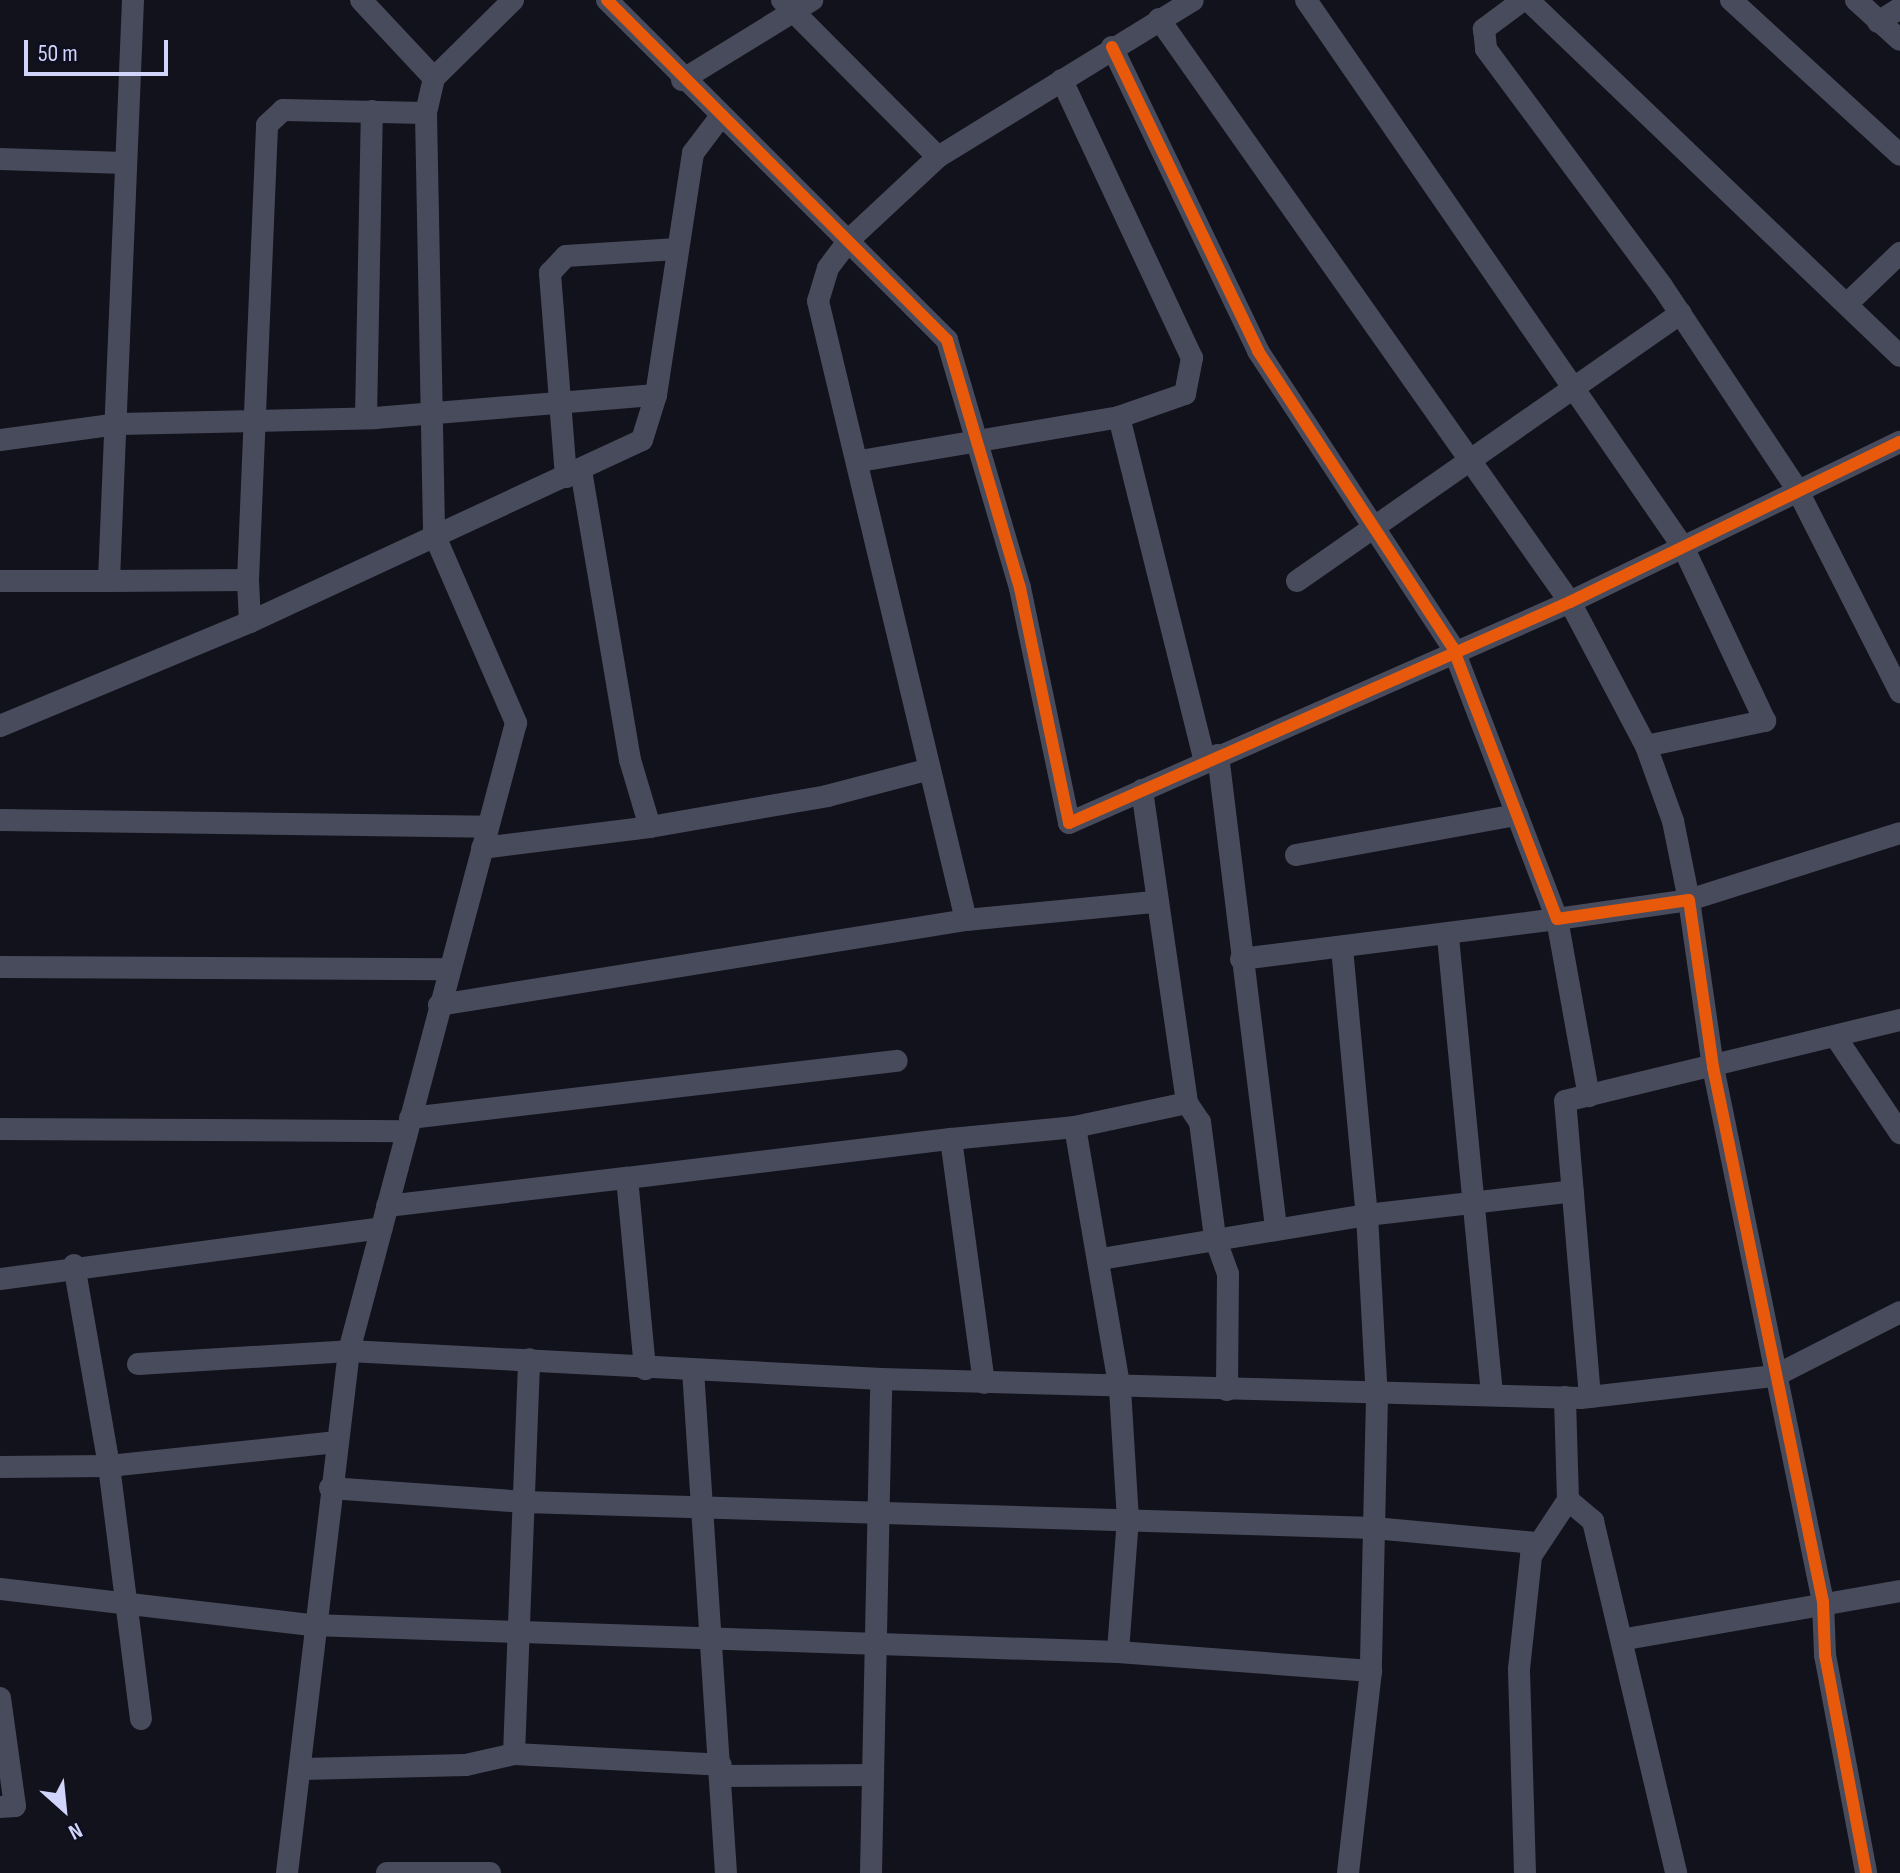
<!DOCTYPE html>
<html>
<head>
<meta charset="utf-8">
<style>
  body { margin:0 }
  #map { position:relative; width:1900px; height:1873px; overflow:hidden; background:#12121c; font-family:"Sofia Sans Condensed",sans-serif }
  div>[style] { position:absolute }
  .minor>* { height:22px; margin:-11px; padding:0 11px; transform-origin:11px; border-radius:11px; background:#484b5b }
  .cycleway>* { height:12px; margin:-6px; padding:0 6px; transform-origin:6px; border-radius:6px; background:#e8590c }
  span { translate:-50% -50%; white-space:nowrap; text-align:center; line-height:1.15; -webkit-text-stroke:6px #0f0f1f; paint-order:stroke }
  .north { position:absolute; left:24px; top:1769px; width:80px; height:80px; -webkit-text-stroke:6px #0f0f1f; paint-order:stroke; rotate:153deg; font-size:22px; font-weight:700; line-height:32px; text-align:center; color:#d1d5fb }
  .north::after { content:''; display:block; margin:auto; width:28px; height:36px; background:#d1d5fb; clip-path:polygon(50% 0,100% 100%,50% 72%,0 100%) }
  .scale { position:absolute; left:24px; top:40px; width:144px; height:36px; box-sizing:border-box; border:4px solid #d1d5fb; border-top:0; padding-left:10px; font-size:24px; line-height:28px; white-space:nowrap; color:#d1d5fb; -webkit-text-stroke:6px #0f0f1f; paint-order:stroke }
</style>
</head>
<body>
<div id="map">
  <div class="minor">
    <div style="left:133px;top:0;width:581px;rotate:92.37deg"></div>
    <div style="left:109px;top:581px;width:139px;rotate:-0.4deg"></div>
    <div style="left:248px;top:580px;width:42px;rotate:87.3deg"></div>
    <div style="left:361px;top:0;width:107px;rotate:46.9deg"></div>
    <div style="left:434px;top:78px;width:111px;rotate:-44.6deg"></div>
    <div style="left:607px;top:0;width:481px;rotate:45deg"></div>
    <div style="left:947px;top:340px;width:259px;rotate:73.6deg"></div>
    <div style="left:1020px;top:588px;width:240px;rotate:78.2deg"></div>
    <div style="left:1069px;top:823px;width:548px;rotate:-23.8deg"></div>
    <div style="left:1570px;top:602px;width:367px;rotate:-25.9deg"></div>
    <div style="left:782px;top:0;width:221px;rotate:45.2deg"></div>
    <div style="left:1523px;top:0;width:49px;rotate:143.4deg"></div>
    <div style="left:1484px;top:29px;width:20px;rotate:84deg"></div>
    <div style="left:1486px;top:49px;width:295px;rotate:53.4deg"></div>
    <div style="left:1662px;top:286px;width:244px;rotate:56.4deg"></div>
    <div style="left:1797px;top:489px;width:228px;rotate:63.1deg"></div>
    <div style="left:1528px;top:0;width:515px;rotate:43.74deg"></div>
    <div style="left:1731px;top:0;width:229px;rotate:42.5deg"></div>
    <div style="left:1856px;top:0;width:59px;rotate:42.3deg"></div>
    <div style="left:1159px;top:19px;width:713px;rotate:54.82deg"></div>
    <div style="left:1570px;top:602px;width:163px;rotate:62.2deg"></div>
    <div style="left:1646px;top:746px;width:122px;rotate:-11.9deg"></div>
    <div style="left:1765px;top:721px;width:192px;rotate:-115.2deg"></div>
    <div style="left:1683px;top:547px;width:664px;rotate:-124.58deg"></div>
    <div style="left:1878px;top:22px;width:26px;rotate:-32deg"></div>
    <div style="left:1112px;top:47px;width:337px;rotate:64.3deg"></div>
    <div style="left:1258px;top:351px;width:355px;rotate:56.7deg"></div>
    <div style="left:1453px;top:648px;width:290px;rotate:69deg"></div>
    <div style="left:1557px;top:919px;width:133px;rotate:-8.2deg"></div>
    <div style="left:1689px;top:900px;width:169px;rotate:81.8deg"></div>
    <div style="left:1713px;top:1067px;width:546px;rotate:78.38deg"></div>
    <div style="left:1823px;top:1602px;width:53px;rotate:87.8deg"></div>
    <div style="left:1825px;top:1655px;width:222px;rotate:79.3deg"></div>
    <div style="left:434px;top:78px;width:36px;rotate:103deg"></div>
    <div style="left:426px;top:113px;width:421px;rotate:88.9deg"></div>
    <div style="left:434px;top:534px;width:206px;rotate:66.5deg"></div>
    <div style="left:516px;top:723px;width:650px;rotate:104.89deg"></div>
    <div style="left:349px;top:1351px;width:533px;rotate:3.01deg"></div>
    <div style="left:682px;top:80px;width:153px;rotate:-31.6deg"></div>
    <div style="left:0;top:159px;width:124px;rotate:1.8deg"></div>
    <div style="left:1847px;top:304px;width:74px;rotate:-43.9deg"></div>
    <div style="left:1119px;top:417px;width:355px;rotate:76deg"></div>
    <div style="left:366px;top:418px;width:307px;rotate:-88.9deg"></div>
    <div style="left:0;top:440px;width:120px;rotate:-7.7deg"></div>
    <div style="left:119px;top:424px;width:256px;rotate:-1.3deg"></div>
    <div style="left:375px;top:418px;width:282px;rotate:-4.7deg"></div>
    <div style="left:860px;top:461px;width:263px;rotate:-9.6deg"></div>
    <div style="left:1119px;top:417px;width:70px;rotate:-19.2deg"></div>
    <div style="left:1185px;top:394px;width:37px;rotate:-79deg"></div>
    <div style="left:1192px;top:358px;width:307px;rotate:-115.1deg"></div>
    <div style="left:566px;top:477px;width:205px;rotate:-94.5deg"></div>
    <div style="left:550px;top:273px;width:23px;rotate:-47deg"></div>
    <div style="left:566px;top:256px;width:111px;rotate:-3.6deg"></div>
    <div style="left:248px;top:580px;width:455px;rotate:-87.6deg"></div>
    <div style="left:267px;top:125px;width:22px;rotate:-43deg"></div>
    <div style="left:283px;top:110px;width:143px;rotate:1.2deg"></div>
    <div style="left:0;top:581px;width:109px"></div>
    <div style="left:1297px;top:581px;width:468px;rotate:-34.9deg"></div>
    <div style="left:0;top:726px;width:271px;rotate:-22.6deg"></div>
    <div style="left:250px;top:622px;width:432px;rotate:-24.9deg"></div>
    <div style="left:642px;top:440px;width:47px;rotate:-72.7deg"></div>
    <div style="left:656px;top:395px;width:245px;rotate:-81.3deg"></div>
    <div style="left:693px;top:153px;width:46px;rotate:-52.9deg"></div>
    <div style="left:1646px;top:746px;width:80px;rotate:70.2deg"></div>
    <div style="left:1673px;top:821px;width:81px;rotate:78.6deg"></div>
    <div style="left:1689px;top:900px;width:221px;rotate:-17.6deg"></div>
    <div style="left:1218px;top:755px;width:478px;rotate:83deg"></div>
    <div style="left:1142px;top:790px;width:316px;rotate:81.8deg"></div>
    <div style="left:1187px;top:1103px;width:23px;rotate:56deg"></div>
    <div style="left:1200px;top:1122px;width:117px;rotate:82.6deg"></div>
    <div style="left:1215px;top:1238px;width:38px;rotate:70deg"></div>
    <div style="left:1228px;top:1274px;width:116px;rotate:90.5deg"></div>
    <div style="left:0;top:820px;width:488px;rotate:0.8deg"></div>
    <div style="left:650px;top:827px;width:180px;rotate:-9.9deg"></div>
    <div style="left:827px;top:796px;width:106px;rotate:-14.7deg"></div>
    <div style="left:482px;top:848px;width:169px;rotate:-7.1deg"></div>
    <div style="left:650px;top:827px;width:70px;rotate:-106.6deg"></div>
    <div style="left:630px;top:760px;width:294px;rotate:-99.6deg"></div>
    <div style="left:1296px;top:855px;width:225px;rotate:-10.3deg"></div>
    <div style="left:966px;top:920px;width:636px;rotate:-103.45deg"></div>
    <div style="left:818px;top:301px;width:34px;rotate:-73deg"></div>
    <div style="left:828px;top:268px;width:36px;rotate:-53deg"></div>
    <div style="left:850px;top:239px;width:120px;rotate:-43deg"></div>
    <div style="left:938px;top:157px;width:299px;rotate:-31.6deg"></div>
    <div style="left:1448px;top:937px;width:460px;rotate:84.5deg"></div>
    <div style="left:1342px;top:948px;width:268px;rotate:84.7deg"></div>
    <div style="left:1367px;top:1215px;width:207px;rotate:-6.6deg"></div>
    <div style="left:1241px;top:959px;width:319px;rotate:-7.2deg"></div>
    <div style="left:1557px;top:919px;width:180px;rotate:79.8deg"></div>
    <div style="left:0;top:967px;width:448px;rotate:0.3deg"></div>
    <div style="left:439px;top:1005px;width:534px;rotate:-9.16deg"></div>
    <div style="left:966px;top:920px;width:188px;rotate:-5.5deg"></div>
    <div style="left:1835px;top:1036px;width:117px;rotate:56.2deg"></div>
    <div style="left:1187px;top:1103px;width:115px;rotate:167.9deg"></div>
    <div style="left:1075px;top:1127px;width:266px;rotate:80.3deg"></div>
    <div style="left:1120px;top:1389px;width:129px;rotate:86.5deg"></div>
    <div style="left:1128px;top:1518px;width:134px;rotate:94.3deg"></div>
    <div style="left:1118px;top:1652px;width:254px;rotate:4.3deg"></div>
    <div style="left:1371px;top:1671px;width:203px;rotate:96.5deg"></div>
    <div style="left:410px;top:1118px;width:490px;rotate:-6.7deg"></div>
    <div style="left:0;top:1129px;width:406px;rotate:0.3deg"></div>
    <div style="left:951px;top:1139px;width:125px;rotate:-5.5deg"></div>
    <div style="left:627px;top:1178px;width:326px;rotate:-6.9deg"></div>
    <div style="left:951px;top:1139px;width:246px;rotate:82.3deg"></div>
    <div style="left:387px;top:1206px;width:242px;rotate:-6.7deg"></div>
    <div style="left:627px;top:1178px;width:192px;rotate:84.6deg"></div>
    <div style="left:1101px;top:1259px;width:270px;rotate:-9.4deg"></div>
    <div style="left:1367px;top:1215px;width:182px;rotate:86.9deg"></div>
    <div style="left:1377px;top:1397px;width:274px;rotate:91.3deg"></div>
    <div style="left:74px;top:1265px;width:204px;rotate:80.1deg"></div>
    <div style="left:109px;top:1466px;width:255px;rotate:82.8deg"></div>
    <div style="left:0;top:1279px;width:385px;rotate:-7.6deg"></div>
    <div style="left:138px;top:1364px;width:211px;rotate:-3.5deg"></div>
    <div style="left:349px;top:1351px;width:526px;rotate:96.77deg"></div>
    <div style="left:693px;top:1370px;width:504px;rotate:86.25deg"></div>
    <div style="left:1590px;top:1397px;width:297px;rotate:-94.8deg"></div>
    <div style="left:1565px;top:1101px;width:345px;rotate:-13.6deg"></div>
    <div style="left:0;top:1467px;width:109px;rotate:-0.5deg"></div>
    <div style="left:109px;top:1466px;width:229px;rotate:-6deg"></div>
    <div style="left:330px;top:1488px;width:195px;rotate:4.1deg"></div>
    <div style="left:524px;top:1502px;width:850px;rotate:1.75deg"></div>
    <div style="left:1374px;top:1528px;width:163px;rotate:5.3deg"></div>
    <div style="left:1568px;top:1500px;width:33px;rotate:40deg"></div>
    <div style="left:1593px;top:1521px;width:362px;rotate:76.7deg"></div>
    <div style="left:0;top:1589px;width:314px;rotate:6.6deg"></div>
    <div style="left:312px;top:1625px;width:806px;rotate:1.92deg"></div>
    <div style="left:1626px;top:1639px;width:278px;rotate:-9.9deg"></div>
    <div style="left:0;top:1698px;width:109px;rotate:82.1deg"></div>
    <div style="left:15px;top:1806px;width:15px;rotate:176deg"></div>
    <div style="left:514px;top:1754px;width:207px;rotate:3deg"></div>
    <div style="left:303px;top:1769px;width:163px;rotate:-1.4deg"></div>
    <div style="left:466px;top:1765px;width:49px;rotate:-12.9deg"></div>
    <div style="left:514px;top:1754px;width:395px;rotate:-87.8deg"></div>
    <div style="left:722px;top:1776px;width:151px;rotate:-0.4deg"></div>
    <div style="left:387px;top:1873px;width:103px"></div>
    <div style="left:871px;top:1873px;width:494px;rotate:-88.8deg"></div>
    <div style="left:881px;top:1379px;width:700px;rotate:1.55deg"></div>
    <div style="left:1581px;top:1398px;width:195px;rotate:-6.5deg"></div>
    <div style="left:1775px;top:1376px;width:140px;rotate:-27.1deg"></div>
    <div style="left:1525px;top:1873px;width:204px;rotate:-91.7deg"></div>
    <div style="left:1519px;top:1669px;width:114px;rotate:-83.9deg"></div>
    <div style="left:1531px;top:1556px;width:67px;rotate:-56.5deg"></div>
    <div style="left:1568px;top:1500px;width:103px;rotate:-91.7deg"></div>
  </div>
  <div class="cycleway">
    <div style="left:607px;top:0;width:481px;rotate:45deg"></div>
    <div style="left:947px;top:340px;width:259px;rotate:73.6deg"></div>
    <div style="left:1020px;top:588px;width:240px;rotate:78.2deg"></div>
    <div style="left:1069px;top:823px;width:548px;rotate:-23.8deg"></div>
    <div style="left:1570px;top:602px;width:367px;rotate:-25.9deg"></div>
    <div style="left:1112px;top:47px;width:337px;rotate:64.3deg"></div>
    <div style="left:1258px;top:351px;width:355px;rotate:56.7deg"></div>
    <div style="left:1453px;top:648px;width:290px;rotate:69deg"></div>
    <div style="left:1557px;top:919px;width:133px;rotate:-8.2deg"></div>
    <div style="left:1689px;top:900px;width:169px;rotate:81.8deg"></div>
    <div style="left:1713px;top:1067px;width:546px;rotate:78.38deg"></div>
    <div style="left:1823px;top:1602px;width:53px;rotate:87.8deg"></div>
    <div style="left:1825px;top:1655px;width:222px;rotate:79.3deg"></div>
  </div>
  <div class="north">N</div>
  <div class="scale">50 m</div>
</div>
</body>
</html>
